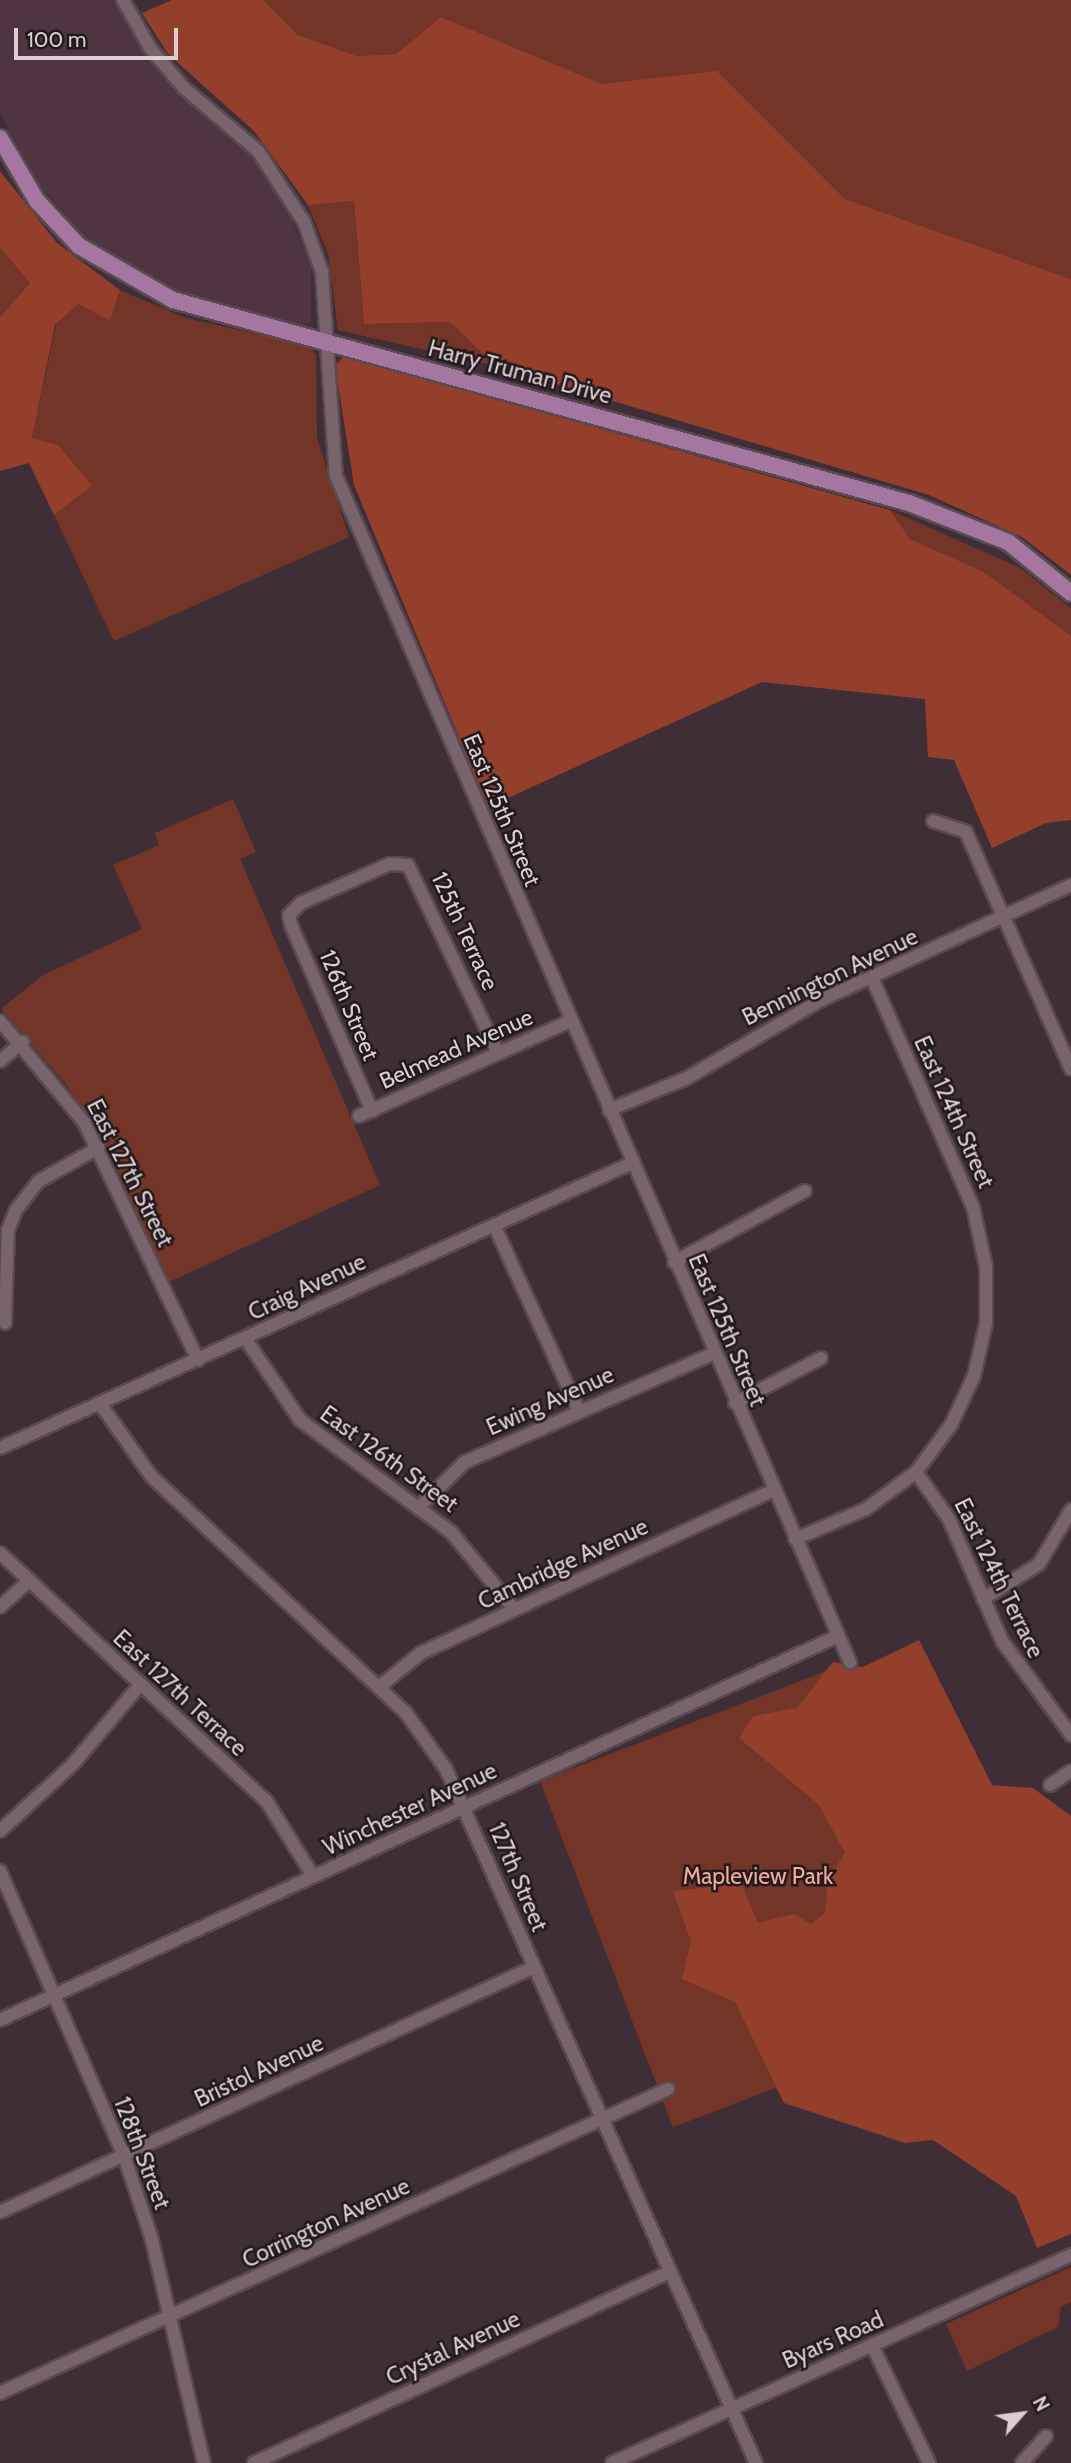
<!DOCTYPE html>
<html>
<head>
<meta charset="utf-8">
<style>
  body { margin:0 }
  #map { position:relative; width:1071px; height:2463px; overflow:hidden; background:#402e37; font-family:Cabin,sans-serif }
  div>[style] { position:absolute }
  .built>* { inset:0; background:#4e3541 }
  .green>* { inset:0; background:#723527; transform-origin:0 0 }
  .forest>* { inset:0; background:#933f2c }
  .roads { filter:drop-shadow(2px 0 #594a51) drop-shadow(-2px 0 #594a51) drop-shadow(0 2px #594a51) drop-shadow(0 -2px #594a51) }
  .minor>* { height:12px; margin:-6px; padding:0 6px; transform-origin:6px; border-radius:6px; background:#79646d }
  .major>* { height:16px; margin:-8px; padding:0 8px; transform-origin:8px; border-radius:8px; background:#a577a0 }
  span { translate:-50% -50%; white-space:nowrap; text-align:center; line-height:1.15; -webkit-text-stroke:5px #22191d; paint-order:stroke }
  .street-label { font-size:23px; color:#dbcfd4 }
  .park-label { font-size:23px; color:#f2aa99 }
  .north { position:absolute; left:987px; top:2379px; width:70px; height:70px; -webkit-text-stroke:5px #22191d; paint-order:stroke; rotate:62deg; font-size:19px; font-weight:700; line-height:28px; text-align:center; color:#dbcfd4 }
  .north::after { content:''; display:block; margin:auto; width:24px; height:32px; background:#dbcfd4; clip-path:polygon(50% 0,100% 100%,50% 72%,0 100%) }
  .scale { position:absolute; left:14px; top:28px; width:164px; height:32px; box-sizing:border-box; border:4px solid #dbcfd4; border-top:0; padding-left:9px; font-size:21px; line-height:24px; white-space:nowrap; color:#dbcfd4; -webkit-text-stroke:5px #22191d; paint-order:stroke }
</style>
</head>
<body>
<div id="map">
  <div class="built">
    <div style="clip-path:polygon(0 0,115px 0,157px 70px,242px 145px,277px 187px,311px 264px,311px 321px,303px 326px,191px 297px,139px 275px,81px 235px,26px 168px,0 111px)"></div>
  </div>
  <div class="green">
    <div style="clip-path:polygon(263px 0,1071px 0,1071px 279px,845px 199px,717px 72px,602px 84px,441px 17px,396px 54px,357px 56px,298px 35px)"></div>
    <div style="clip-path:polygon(354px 201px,364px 324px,450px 322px,495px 366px,338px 330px,328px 254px,308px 205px)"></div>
    <div style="clip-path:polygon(0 248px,30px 283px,0 317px)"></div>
    <div style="clip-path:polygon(120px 290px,186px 318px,309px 346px,316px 355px,317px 438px,349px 537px,114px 641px,54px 515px,92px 486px,32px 438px,56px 325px,79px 304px,110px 320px)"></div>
    <div style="clip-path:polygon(890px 510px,1020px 568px,1071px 608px,1071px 636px,984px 572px,910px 539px)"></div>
    <div style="clip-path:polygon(233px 799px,256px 852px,240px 859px,380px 1185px,169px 1282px,104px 1141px,68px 1087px,1px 1009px,43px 975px,142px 929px,113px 865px,159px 845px,155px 833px)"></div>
    <div style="left:850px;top:1662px;width:371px;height:332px;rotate:69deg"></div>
    <div style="clip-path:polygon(1071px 2267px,1071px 2302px,1061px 2307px,1058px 2327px,967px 2371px,946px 2324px)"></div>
  </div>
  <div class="forest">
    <div style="clip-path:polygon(172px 0,263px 0,298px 35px,357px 56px,396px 54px,441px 17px,602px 84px,717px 71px,845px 199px,1071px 279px,1071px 575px,1022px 537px,929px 495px,495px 366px,450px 322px,364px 324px,354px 201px,308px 205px,254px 131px,168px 54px,142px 13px)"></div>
    <div style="clip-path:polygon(0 171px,57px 243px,120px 290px,110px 321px,79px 304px,55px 325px,32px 438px,58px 445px,92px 486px,54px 515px,29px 463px,0 471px,0 317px,30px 283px,0 248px)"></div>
    <div style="clip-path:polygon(344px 357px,890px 510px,910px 539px,984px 572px,1071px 636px,1071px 820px,1046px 823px,992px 848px,954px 760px,928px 757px,925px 699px,762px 682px,488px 807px,354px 485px,335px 365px)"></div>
    <div style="clip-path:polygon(919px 1640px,992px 1785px,1033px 1788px,1071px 1816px,1071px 2234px,1037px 2248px,1016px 2196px,933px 2140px,905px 2143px,784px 2103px,735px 2002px,682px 1979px,691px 1941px,673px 1891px,741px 1884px,758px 1923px,794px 1914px,811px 1924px,825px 1913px,828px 1880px,845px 1853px,819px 1805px,739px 1738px,753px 1716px,797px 1708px,833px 1662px,863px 1667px)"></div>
  </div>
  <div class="roads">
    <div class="minor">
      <div style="left:123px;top:0;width:55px;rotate:60.6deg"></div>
      <div style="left:150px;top:48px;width:52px;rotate:49.6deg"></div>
      <div style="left:184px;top:88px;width:97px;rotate:40.4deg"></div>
      <div style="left:258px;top:151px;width:85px;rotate:57.1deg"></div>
      <div style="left:304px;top:222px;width:53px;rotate:70.2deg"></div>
      <div style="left:322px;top:272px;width:204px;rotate:86.1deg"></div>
      <div style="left:336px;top:476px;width:1293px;rotate:66.57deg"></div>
      <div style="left:933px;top:821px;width:35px;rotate:18deg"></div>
      <div style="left:966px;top:832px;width:259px;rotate:66.1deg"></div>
      <div style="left:0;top:1021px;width:131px;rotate:50.3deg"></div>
      <div style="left:84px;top:1122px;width:264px;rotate:64.4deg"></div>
      <div style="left:0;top:1061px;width:30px;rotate:-40deg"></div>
      <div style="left:609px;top:1110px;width:84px;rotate:-22.3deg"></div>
      <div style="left:687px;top:1078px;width:155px;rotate:-30.2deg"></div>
      <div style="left:821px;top:1000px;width:275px;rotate:-24.7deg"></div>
      <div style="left:372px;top:1111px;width:203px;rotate:-113.5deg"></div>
      <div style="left:291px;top:925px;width:10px;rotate:-101deg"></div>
      <div style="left:289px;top:915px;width:17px;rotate:-45deg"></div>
      <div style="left:301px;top:903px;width:97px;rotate:-23.7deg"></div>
      <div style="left:390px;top:864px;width:18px;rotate:3deg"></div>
      <div style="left:408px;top:865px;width:208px;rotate:64.4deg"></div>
      <div style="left:359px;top:1116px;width:231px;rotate:-24.2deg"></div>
      <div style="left:494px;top:1225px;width:205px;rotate:65.4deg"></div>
      <div style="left:674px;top:1262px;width:149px;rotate:-28.5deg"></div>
      <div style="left:5px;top:1323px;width:93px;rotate:-88.2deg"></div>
      <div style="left:8px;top:1230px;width:22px;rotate:-68deg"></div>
      <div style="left:16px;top:1210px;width:37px;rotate:-52deg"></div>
      <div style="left:39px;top:1181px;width:68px;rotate:-29.2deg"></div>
      <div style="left:245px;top:1338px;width:99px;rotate:56.1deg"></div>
      <div style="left:300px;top:1420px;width:188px;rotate:36.6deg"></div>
      <div style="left:451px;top:1532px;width:99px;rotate:50.7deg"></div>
      <div style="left:735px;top:1403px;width:97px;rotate:-27.6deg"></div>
      <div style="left:101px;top:1405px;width:87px;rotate:54.8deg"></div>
      <div style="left:151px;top:1476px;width:348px;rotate:42.9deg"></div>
      <div style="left:406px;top:1713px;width:69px;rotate:54.5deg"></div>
      <div style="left:446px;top:1769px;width:760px;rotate:65.93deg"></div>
      <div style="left:0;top:1448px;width:693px;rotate:-24.27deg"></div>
      <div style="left:916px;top:1472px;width:57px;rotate:54.9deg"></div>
      <div style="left:949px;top:1519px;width:133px;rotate:66.5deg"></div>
      <div style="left:1002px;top:1641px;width:117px;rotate:53.7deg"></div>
      <div style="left:418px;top:1508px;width:66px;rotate:-44.4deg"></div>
      <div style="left:465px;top:1462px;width:272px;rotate:-23.6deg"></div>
      <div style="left:795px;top:1539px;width:77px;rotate:-22.9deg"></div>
      <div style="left:866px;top:1509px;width:62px;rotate:-36.5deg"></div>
      <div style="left:916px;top:1472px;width:59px;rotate:-53.3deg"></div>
      <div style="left:951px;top:1425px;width:54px;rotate:-64.9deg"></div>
      <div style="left:974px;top:1376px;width:54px;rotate:-77.2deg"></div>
      <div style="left:986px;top:1323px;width:56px;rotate:-90deg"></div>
      <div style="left:986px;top:1267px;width:61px;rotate:-102.2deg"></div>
      <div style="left:973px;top:1207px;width:250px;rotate:-113.8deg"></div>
      <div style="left:0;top:1553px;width:365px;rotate:43deg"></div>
      <div style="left:267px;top:1802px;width:87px;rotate:58.1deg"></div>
      <div style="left:983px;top:1599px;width:66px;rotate:-32deg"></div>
      <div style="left:1039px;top:1564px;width:63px;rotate:-59.3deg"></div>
      <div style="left:0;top:1607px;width:38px;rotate:-42deg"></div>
      <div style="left:379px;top:1687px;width:54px;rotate:-39deg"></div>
      <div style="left:421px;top:1653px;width:388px;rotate:-24.8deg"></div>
      <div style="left:1050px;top:1785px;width:25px;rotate:-34deg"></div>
      <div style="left:0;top:1831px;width:99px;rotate:-42.5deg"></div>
      <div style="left:73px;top:1764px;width:104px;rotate:-49.7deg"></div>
      <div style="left:0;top:1871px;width:311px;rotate:66.5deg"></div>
      <div style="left:124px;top:2156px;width:84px;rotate:71.4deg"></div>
      <div style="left:151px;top:2236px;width:233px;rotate:76.9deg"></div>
      <div style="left:0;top:2020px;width:922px;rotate:-24.62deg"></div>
      <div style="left:0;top:2212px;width:588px;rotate:-24.65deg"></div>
      <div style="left:872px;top:2345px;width:131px;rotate:64.2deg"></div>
      <div style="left:0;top:2393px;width:734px;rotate:-24.47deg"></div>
      <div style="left:254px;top:2463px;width:457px;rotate:-24.7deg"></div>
      <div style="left:612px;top:2463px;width:504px;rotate:-24.38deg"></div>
      <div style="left:1022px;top:2463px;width:36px;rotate:-48deg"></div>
    </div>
    <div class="major">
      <div style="left:0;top:138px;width:73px;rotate:59.6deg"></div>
      <div style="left:37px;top:201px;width:62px;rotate:47deg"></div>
      <div style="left:79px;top:246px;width:108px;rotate:29.9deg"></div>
      <div style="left:173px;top:300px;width:763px;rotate:15.42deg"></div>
      <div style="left:909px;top:503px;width:106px;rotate:21.5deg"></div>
      <div style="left:1008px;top:542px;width:81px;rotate:39deg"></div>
    </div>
  </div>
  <div class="street-label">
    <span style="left:520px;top:372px;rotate:15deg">Harry Truman Drive</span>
    <span style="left:502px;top:810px;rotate:67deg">East 125th Street</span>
    <span style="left:465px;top:931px;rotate:65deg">125th Terrace</span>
    <span style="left:830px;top:977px;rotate:-26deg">Bennington Avenue</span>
    <span style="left:349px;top:1005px;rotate:67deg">126th Street</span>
    <span style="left:456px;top:1049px;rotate:-24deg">Belmead Avenue</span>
    <span style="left:954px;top:1112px;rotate:66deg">East 124th Street</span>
    <span style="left:130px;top:1173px;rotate:63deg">East 127th Street</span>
    <span style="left:307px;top:1287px;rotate:-25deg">Craig Avenue</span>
    <span style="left:727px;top:1330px;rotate:67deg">East 125th Street</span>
    <span style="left:550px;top:1401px;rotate:-24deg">Ewing Avenue</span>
    <span style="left:389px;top:1459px;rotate:36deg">East 126th Street</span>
    <span style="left:563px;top:1564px;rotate:-25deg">Cambridge Avenue</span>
    <span style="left:999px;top:1578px;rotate:64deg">East 124th Terrace</span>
    <span style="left:180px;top:1693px;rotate:43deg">East 127th Terrace</span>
    <span style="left:410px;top:1809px;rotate:-25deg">Winchester Avenue</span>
    <span style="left:518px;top:1877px;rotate:67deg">127th Street</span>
    <span style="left:259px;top:2071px;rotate:-25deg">Bristol Avenue</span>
    <span style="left:142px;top:2153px;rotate:69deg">128th Street</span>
    <span style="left:326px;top:2223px;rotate:-25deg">Corrington Avenue</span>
    <span style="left:833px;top:2340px;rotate:-24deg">Byars Road</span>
    <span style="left:453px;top:2348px;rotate:-25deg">Crystal Avenue</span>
  </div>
  <div class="park-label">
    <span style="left:758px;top:1876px">Mapleview Park</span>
  </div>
  <div class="north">N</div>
  <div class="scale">100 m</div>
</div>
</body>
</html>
